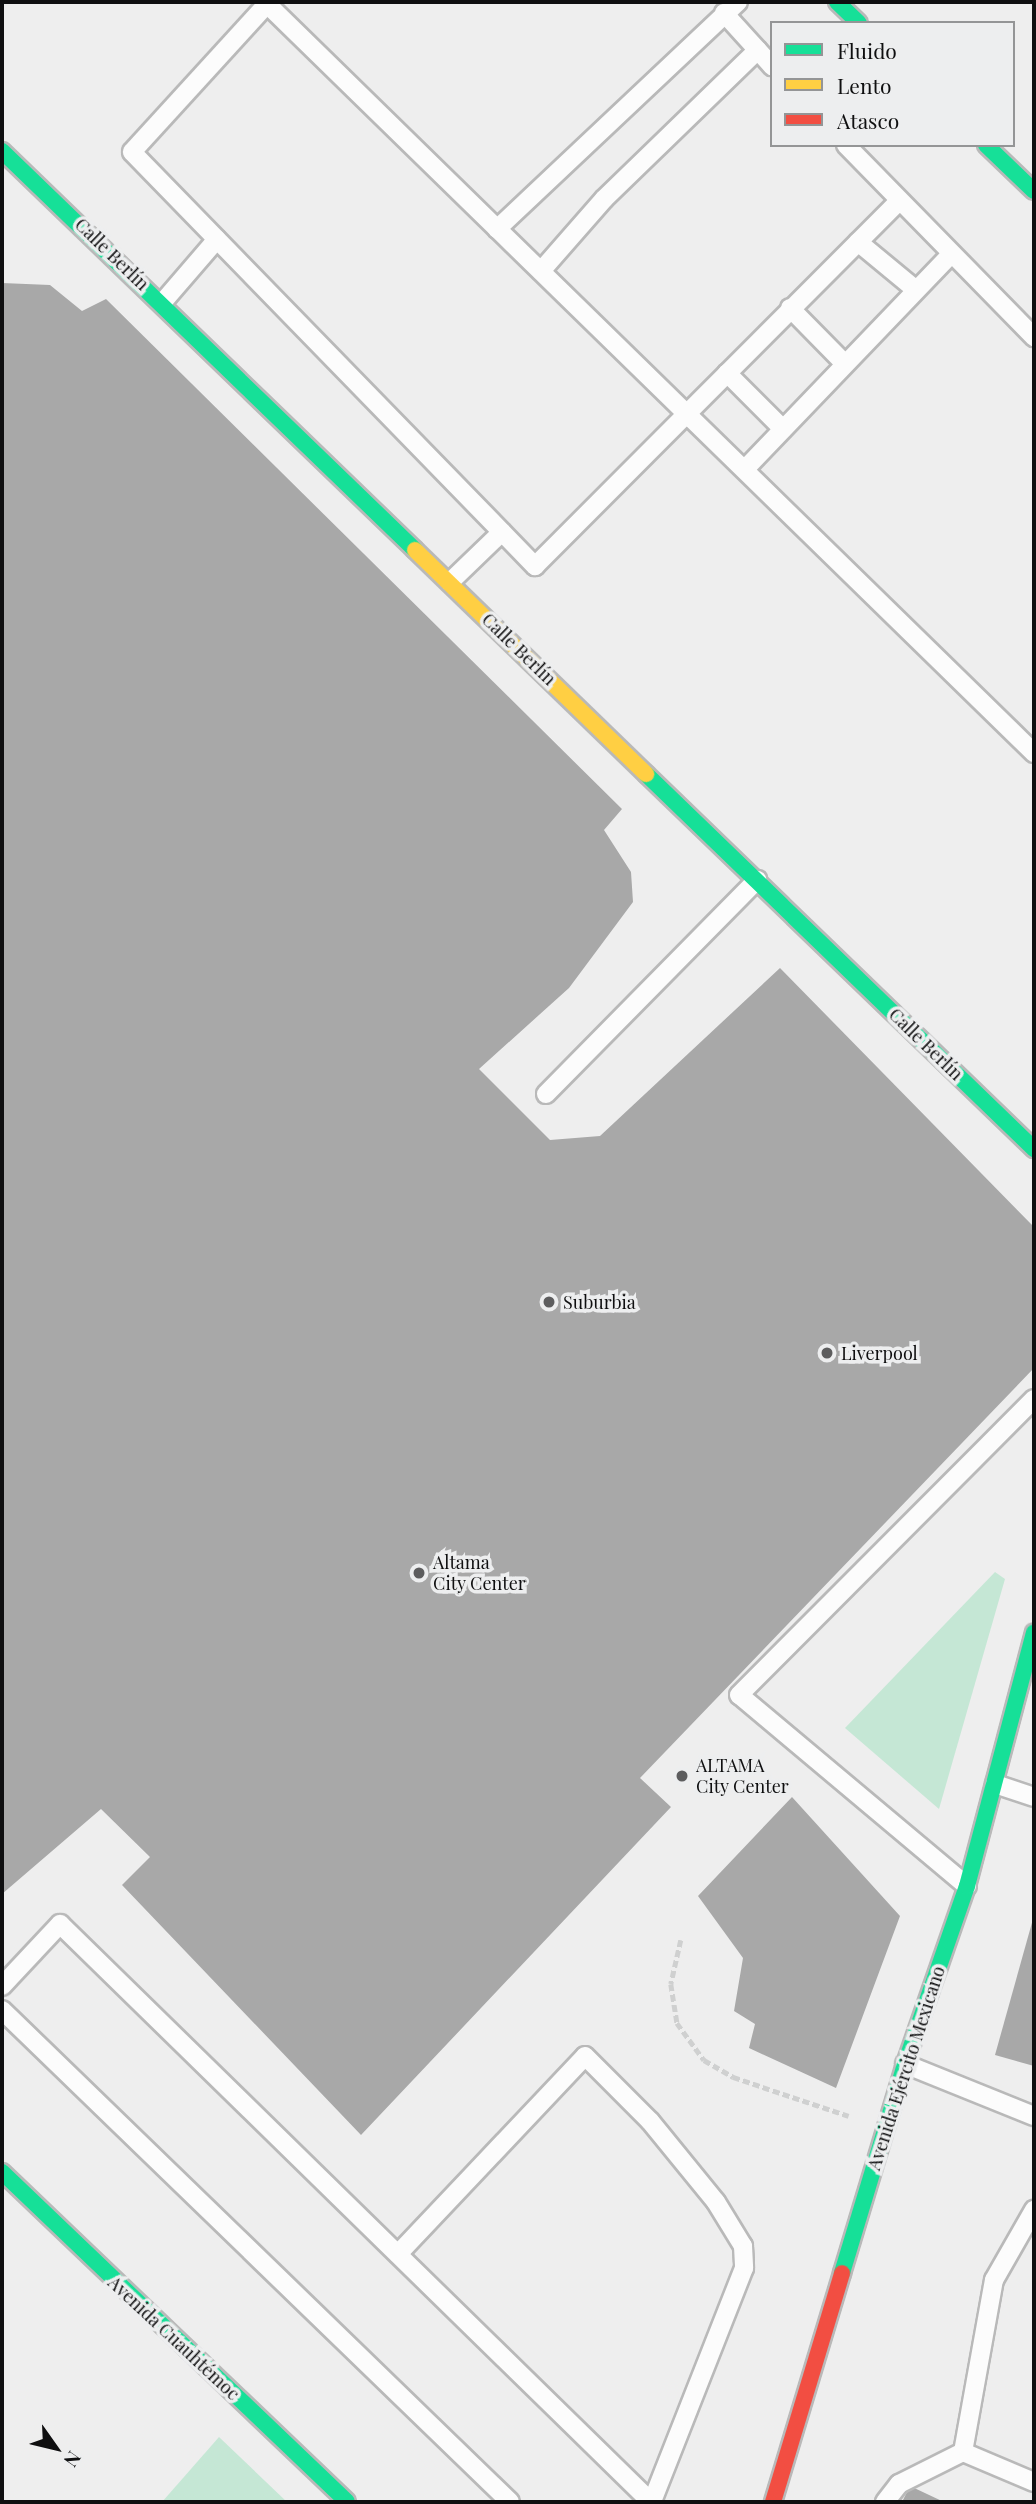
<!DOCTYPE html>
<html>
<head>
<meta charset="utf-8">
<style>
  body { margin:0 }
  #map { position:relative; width:1036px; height:2504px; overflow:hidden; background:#eee; font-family:"Playfair Display",serif }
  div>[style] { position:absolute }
  .green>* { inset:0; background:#c5e7d5 }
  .building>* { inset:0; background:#a8a8a8 }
  .path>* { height:4.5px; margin-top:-2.25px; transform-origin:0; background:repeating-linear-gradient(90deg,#cfd0d0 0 7px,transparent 0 10.5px) }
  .roads { filter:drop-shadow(2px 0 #b9b9b9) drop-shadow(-2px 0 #b9b9b9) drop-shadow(0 2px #b9b9b9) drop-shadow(0 -2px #b9b9b9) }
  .lane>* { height:18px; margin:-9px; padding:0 9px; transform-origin:9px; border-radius:9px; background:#fcfcfc }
  .fast>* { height:16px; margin:-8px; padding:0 8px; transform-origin:8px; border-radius:8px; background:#16e098 }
  .slow>* { height:16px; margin:-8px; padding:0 8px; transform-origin:8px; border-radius:8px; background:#ffcf43 }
  .jam>* { height:16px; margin:-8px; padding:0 8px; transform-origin:8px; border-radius:8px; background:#f24e42 }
  .dots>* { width:19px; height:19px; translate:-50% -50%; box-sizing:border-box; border:4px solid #edeeef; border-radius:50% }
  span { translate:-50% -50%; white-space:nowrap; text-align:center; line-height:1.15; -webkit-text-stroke:7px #edeeef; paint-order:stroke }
  .street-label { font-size:18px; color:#0f0f10 }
  .poi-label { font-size:18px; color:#0f0f10 }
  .left { translate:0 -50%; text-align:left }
  .frame { position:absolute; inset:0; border:4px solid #0f0f10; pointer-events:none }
  .legend { position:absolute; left:770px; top:21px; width:245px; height:126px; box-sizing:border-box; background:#edeeef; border:2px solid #949596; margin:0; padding:9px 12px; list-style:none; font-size:21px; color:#0f0f10 }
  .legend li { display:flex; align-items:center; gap:14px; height:35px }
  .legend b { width:35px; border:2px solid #949596 }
  .north { position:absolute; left:21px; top:2413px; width:70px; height:70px; -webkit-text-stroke:5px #edeeef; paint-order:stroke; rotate:124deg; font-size:19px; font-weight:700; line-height:28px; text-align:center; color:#0f0f10 }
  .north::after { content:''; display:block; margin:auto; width:24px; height:32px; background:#0f0f10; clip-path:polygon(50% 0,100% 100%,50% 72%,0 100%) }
</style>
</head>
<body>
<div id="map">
  <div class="green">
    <div style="clip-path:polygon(995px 1572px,1005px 1579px,939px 1809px,845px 1728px)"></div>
    <div style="clip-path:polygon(219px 2437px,287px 2502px,162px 2502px)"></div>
  </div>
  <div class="building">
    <div style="clip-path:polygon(2px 283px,50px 285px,82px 311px,106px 299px,622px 809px,604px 830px,631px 872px,633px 902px,569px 988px,479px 1069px,550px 1140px,600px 1136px,780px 968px,1034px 1227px,1034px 1368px,640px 1778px,671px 1807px,361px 2135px,122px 1885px,150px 1857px,101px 1809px,2px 1894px)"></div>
    <div style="clip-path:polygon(792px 1797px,900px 1916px,836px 2088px,749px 2048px,755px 2024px,734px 2011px,743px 1958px,698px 1896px)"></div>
    <div style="clip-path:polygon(1033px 1919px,1034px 1920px,1034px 2066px,995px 2055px)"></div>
    <div style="clip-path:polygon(910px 2486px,944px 2502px,902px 2502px)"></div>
  </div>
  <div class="path">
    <div style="left:681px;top:1940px;width:45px;rotate:102.8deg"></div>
    <div style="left:671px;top:1984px;width:39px;rotate:81deg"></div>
    <div style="left:677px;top:2023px;width:46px;rotate:53.9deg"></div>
    <div style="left:704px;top:2060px;width:34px;rotate:30deg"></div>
    <div style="left:733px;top:2077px;width:122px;rotate:18.6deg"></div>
  </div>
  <div class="roads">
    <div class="lane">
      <div style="left:265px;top:2px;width:1075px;rotate:44.32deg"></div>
      <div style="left:267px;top:4px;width:200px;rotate:132.4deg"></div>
      <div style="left:132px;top:152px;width:578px;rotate:45.77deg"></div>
      <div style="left:535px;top:566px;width:514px;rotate:-45.08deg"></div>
      <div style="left:724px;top:13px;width:72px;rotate:47.8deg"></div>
      <div style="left:846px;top:145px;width:269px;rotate:45.6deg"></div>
      <div style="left:497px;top:229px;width:331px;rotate:-43.3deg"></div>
      <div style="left:858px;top:242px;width:75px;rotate:39.6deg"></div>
      <div style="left:541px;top:271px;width:96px;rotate:-48.8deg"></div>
      <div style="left:604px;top:199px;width:214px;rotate:-44.1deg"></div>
      <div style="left:162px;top:303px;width:84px;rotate:-49.3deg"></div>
      <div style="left:790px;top:308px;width:77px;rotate:45.5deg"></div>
      <div style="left:727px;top:373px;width:79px;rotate:45deg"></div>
      <div style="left:746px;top:468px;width:296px;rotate:-46.2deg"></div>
      <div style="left:450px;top:582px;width:72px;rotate:-43.9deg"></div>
      <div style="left:546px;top:1094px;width:301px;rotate:-45.4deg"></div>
      <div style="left:995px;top:1784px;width:41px;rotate:18.4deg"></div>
      <div style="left:967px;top:1886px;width:297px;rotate:-140deg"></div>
      <div style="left:739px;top:1695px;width:418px;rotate:-45.1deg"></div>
      <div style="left:2px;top:1986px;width:85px;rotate:-46.9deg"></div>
      <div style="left:60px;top:1924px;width:827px;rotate:44.36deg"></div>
      <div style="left:2px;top:2010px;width:707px;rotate:44.08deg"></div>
      <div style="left:905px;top:2064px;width:139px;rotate:22deg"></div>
      <div style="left:398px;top:2254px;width:272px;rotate:-46.6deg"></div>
      <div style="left:585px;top:2056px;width:92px;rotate:45deg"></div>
      <div style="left:650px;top:2121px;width:104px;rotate:50.8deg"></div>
      <div style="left:716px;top:2202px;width:52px;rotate:58.5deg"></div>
      <div style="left:743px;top:2246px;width:22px;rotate:87deg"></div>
      <div style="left:744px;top:2268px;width:251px;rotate:111.5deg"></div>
      <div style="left:963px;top:2452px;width:175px;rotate:-79.8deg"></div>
      <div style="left:994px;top:2280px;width:81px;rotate:-60.3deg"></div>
      <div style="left:885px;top:2502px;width:23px;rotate:-52deg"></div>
      <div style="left:899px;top:2484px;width:72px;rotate:-26.6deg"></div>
      <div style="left:963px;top:2452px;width:77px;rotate:22.9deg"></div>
    </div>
    <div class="fast">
      <div style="left:837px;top:2px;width:30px;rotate:44deg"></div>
      <div style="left:986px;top:145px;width:66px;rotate:43.8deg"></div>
      <div style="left:2px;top:151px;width:574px;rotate:44.01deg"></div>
      <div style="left:646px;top:774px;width:540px;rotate:44.02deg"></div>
      <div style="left:2px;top:2172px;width:477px;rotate:43.7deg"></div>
      <div style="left:842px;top:2273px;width:218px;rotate:-73.2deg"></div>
      <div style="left:905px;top:2064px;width:188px;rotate:-70.8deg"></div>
      <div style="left:967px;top:1886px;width:262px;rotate:-75.2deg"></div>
    </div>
    <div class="slow">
      <div style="left:415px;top:550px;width:322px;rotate:44.1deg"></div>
    </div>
    <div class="jam">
      <div style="left:773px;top:2502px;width:239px;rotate:-73.2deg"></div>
    </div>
  </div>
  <div class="dots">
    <div style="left:549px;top:1302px;background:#5d5d5e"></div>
    <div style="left:827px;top:1353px;background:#5d5d5e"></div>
    <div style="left:419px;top:1573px;background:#5d5d5e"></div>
    <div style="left:682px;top:1776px;background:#5d5d5e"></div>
  </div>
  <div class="street-label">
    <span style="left:112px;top:254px;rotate:44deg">Calle Berlín</span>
    <span style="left:519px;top:649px;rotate:44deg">Calle Berlín</span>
    <span style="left:926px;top:1044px;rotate:44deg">Calle Berlín</span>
    <span style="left:906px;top:2068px;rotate:-72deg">Avenida Ejército Mexicano</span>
    <span style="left:174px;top:2338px;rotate:43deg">Avenida Cuauhtémoc</span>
  </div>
  <div class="poi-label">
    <span class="left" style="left:563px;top:1302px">Suburbia</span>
    <span class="left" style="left:841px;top:1353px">Liverpool</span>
    <span class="left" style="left:433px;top:1573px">Altama<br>City Center</span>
    <span class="left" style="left:696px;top:1776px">ALTAMA<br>City Center</span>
  </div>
  <div class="frame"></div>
  <ul class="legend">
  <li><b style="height:9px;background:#16e098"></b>Fluido</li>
  <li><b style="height:9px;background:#ffcf43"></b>Lento</li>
  <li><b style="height:9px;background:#f24e42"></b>Atasco</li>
  </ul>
  <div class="north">N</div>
</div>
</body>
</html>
